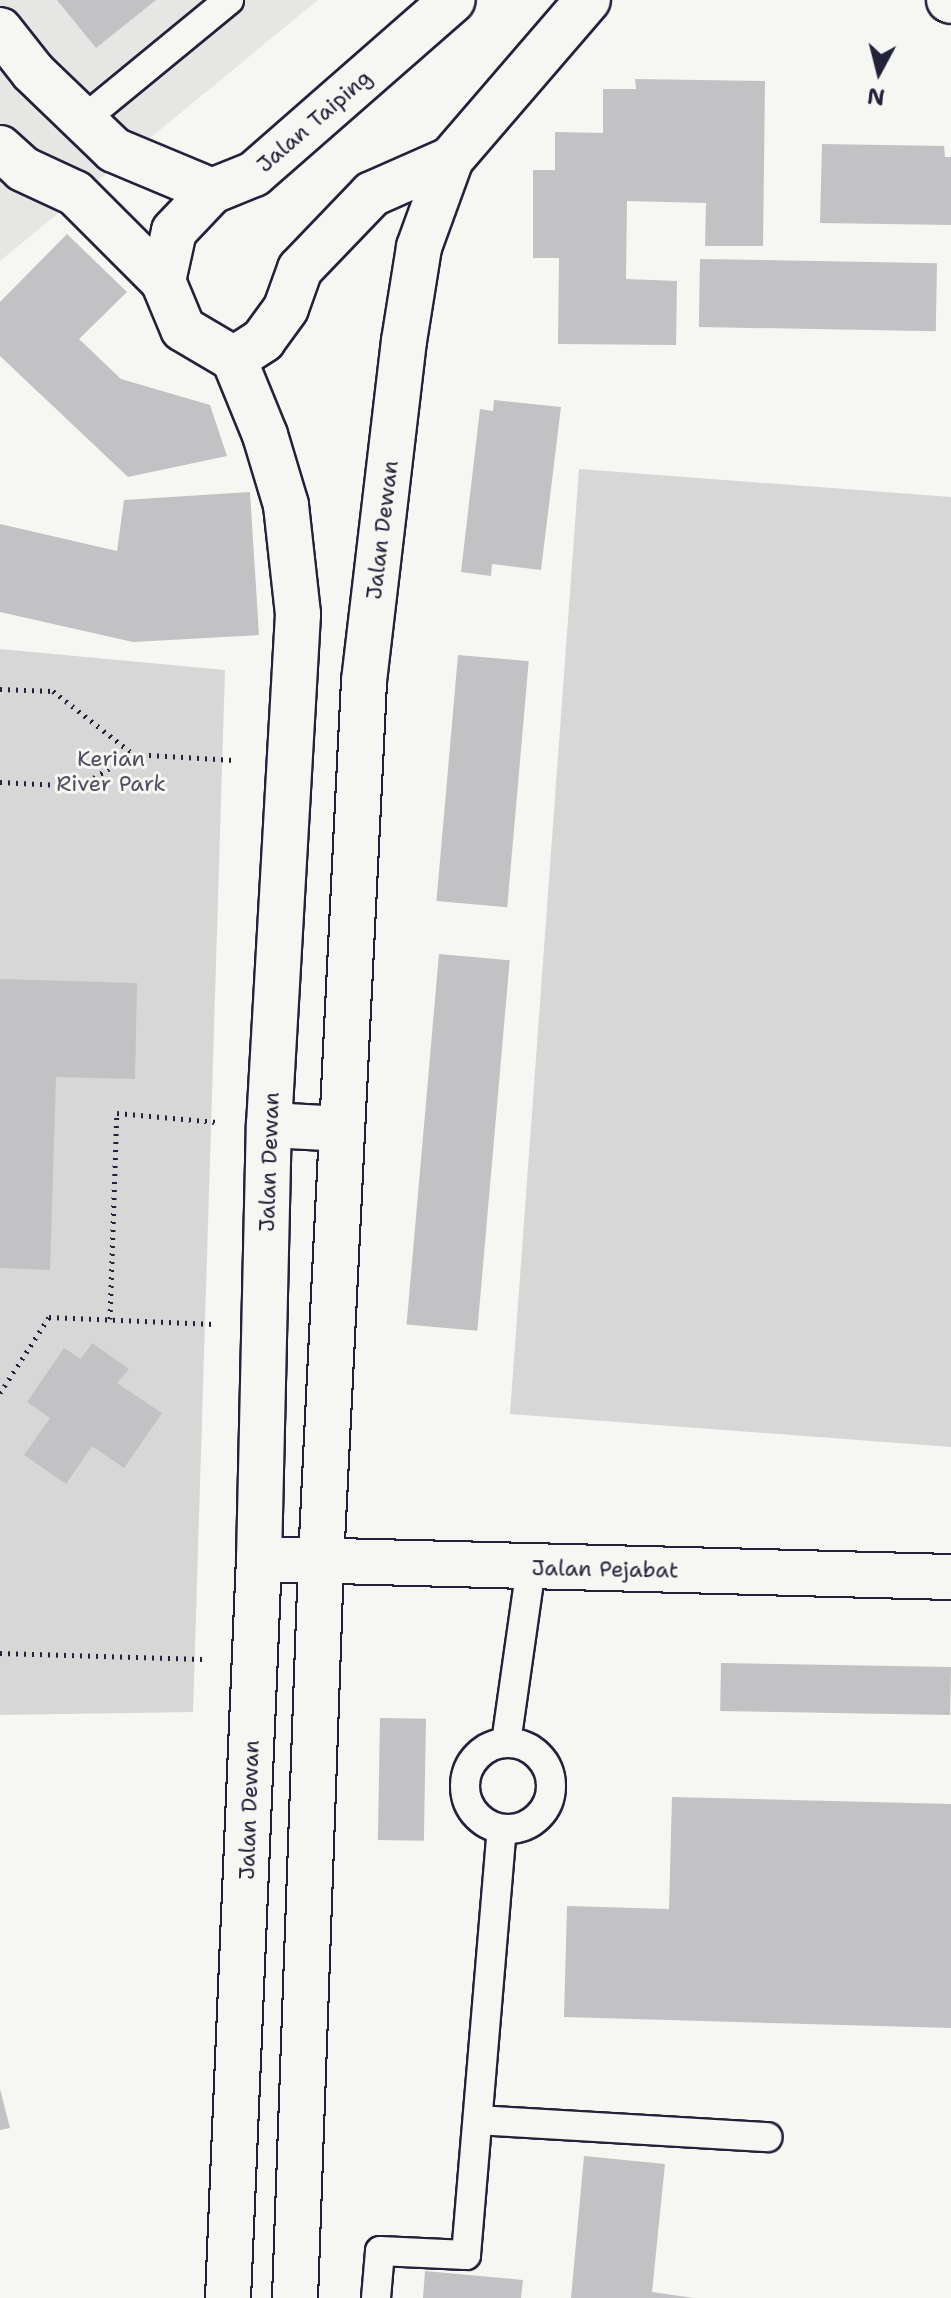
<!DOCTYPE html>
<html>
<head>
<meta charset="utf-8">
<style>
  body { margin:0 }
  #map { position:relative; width:951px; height:2298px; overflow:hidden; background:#f6f6f2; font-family:"Shantell Sans",sans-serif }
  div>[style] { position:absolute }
  .built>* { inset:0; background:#e6e6e4 }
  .green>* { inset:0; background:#d7d7d7 }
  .building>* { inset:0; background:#c2c2c4; transform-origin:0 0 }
  .path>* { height:5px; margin-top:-2.5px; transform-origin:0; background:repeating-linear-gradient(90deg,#22223b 0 2px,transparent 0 8px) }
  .roads { filter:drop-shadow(2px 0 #22223b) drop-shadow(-2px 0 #22223b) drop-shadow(0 2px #22223b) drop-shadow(0 -2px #22223b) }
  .lane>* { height:28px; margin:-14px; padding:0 14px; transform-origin:14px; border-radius:14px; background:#f6f6f2 }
  .lane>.ring { margin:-14px; padding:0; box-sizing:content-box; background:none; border:28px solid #f6f6f2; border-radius:50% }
  .street>* { height:44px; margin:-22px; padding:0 22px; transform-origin:22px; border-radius:22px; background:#f6f6f2 }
  .secondary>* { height:44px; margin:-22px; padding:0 22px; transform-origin:22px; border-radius:22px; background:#f6f6f2 }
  span { translate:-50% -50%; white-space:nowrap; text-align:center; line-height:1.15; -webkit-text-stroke:6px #f6f6f2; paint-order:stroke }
  .street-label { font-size:22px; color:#22223b }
  .park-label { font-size:22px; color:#4f4f62 }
  .north { position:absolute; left:839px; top:32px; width:80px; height:80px; -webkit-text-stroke:6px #f6f6f2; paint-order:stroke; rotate:187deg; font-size:22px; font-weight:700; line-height:32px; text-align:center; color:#22223b }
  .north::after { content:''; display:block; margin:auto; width:28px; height:36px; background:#22223b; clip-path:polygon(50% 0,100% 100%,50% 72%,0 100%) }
</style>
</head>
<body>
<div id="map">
  <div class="built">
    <div style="clip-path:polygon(0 0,318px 0,0 261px)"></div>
  </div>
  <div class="green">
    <div style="clip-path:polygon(579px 469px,951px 497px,951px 1447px,510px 1414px)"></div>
    <div style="clip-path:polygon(0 649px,225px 670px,193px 1712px,0 1715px)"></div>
  </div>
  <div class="building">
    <div style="clip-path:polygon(57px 0,156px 0,96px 48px)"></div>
    <div style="clip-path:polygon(635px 79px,765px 81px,763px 246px,705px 246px,706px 203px,627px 201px,626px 279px,677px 281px,676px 345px,558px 344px,559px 258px,533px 258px,533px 170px,555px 170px,555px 132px,603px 133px,603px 89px,636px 89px)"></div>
    <div style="clip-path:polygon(822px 144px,944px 146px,945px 157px,951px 157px,951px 225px,820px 223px)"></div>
    <div style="clip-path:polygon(67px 234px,127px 292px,79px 339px,121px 379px,210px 405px,227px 456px,128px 477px,0 356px,0 302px)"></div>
    <div style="left:700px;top:259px;width:237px;height:68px;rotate:1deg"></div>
    <div style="clip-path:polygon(494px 400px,561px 407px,541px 570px,492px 564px,491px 576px,461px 572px,480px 409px,493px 411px)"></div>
    <div style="clip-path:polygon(250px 492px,259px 635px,133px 642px,0 612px,0 524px,117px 551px,124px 500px)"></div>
    <div style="left:458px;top:655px;width:71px;height:247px;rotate:5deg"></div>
    <div style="left:439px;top:954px;width:71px;height:372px;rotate:5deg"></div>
    <div style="clip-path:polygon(0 979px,137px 983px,135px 1079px,56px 1077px,50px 1270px,0 1268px)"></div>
    <div style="clip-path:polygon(92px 1343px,129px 1369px,117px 1383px,162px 1413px,124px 1468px,92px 1446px,66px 1484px,24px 1455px,50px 1418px,27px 1402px,64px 1348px,81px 1359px)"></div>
    <div style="left:721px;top:1663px;width:230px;height:48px;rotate:1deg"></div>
    <div style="left:380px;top:1718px;width:46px;height:122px;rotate:1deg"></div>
    <div style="clip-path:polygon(672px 1797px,951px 1804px,951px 2028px,564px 2017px,567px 1906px,669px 1909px)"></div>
    <div style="clip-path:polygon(0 2089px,10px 2128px,0 2130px)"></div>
    <div style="clip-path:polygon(584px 2156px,665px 2164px,652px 2292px,694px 2298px,571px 2298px)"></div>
    <div style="clip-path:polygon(425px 2271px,523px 2280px,521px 2298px,423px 2298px)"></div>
  </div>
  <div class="path">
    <div style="left:0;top:689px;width:53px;rotate:2.2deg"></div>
    <div style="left:53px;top:691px;width:102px;rotate:38.2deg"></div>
    <div style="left:0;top:782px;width:80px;rotate:2.9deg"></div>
    <div style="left:80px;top:786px;width:62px;rotate:-31.1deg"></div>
    <div style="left:133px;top:754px;width:101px;rotate:3.4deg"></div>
    <div style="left:110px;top:1319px;width:206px;rotate:-88.1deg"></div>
    <div style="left:117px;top:1113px;width:100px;rotate:5.1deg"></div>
    <div style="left:0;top:1393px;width:90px;rotate:-57.2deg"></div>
    <div style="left:49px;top:1317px;width:165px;rotate:2.4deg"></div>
    <div style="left:0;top:1653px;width:203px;rotate:1.7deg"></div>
  </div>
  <div class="roads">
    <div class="lane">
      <div style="left:83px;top:120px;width:189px;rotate:-39.4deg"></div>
      <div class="ring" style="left:465px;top:1743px;width:58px;height:58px"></div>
      <div style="left:506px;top:1743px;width:178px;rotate:-81.9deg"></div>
      <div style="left:478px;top:2120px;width:290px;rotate:3.4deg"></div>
      <div style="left:376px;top:2298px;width:47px;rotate:-85.1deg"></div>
      <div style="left:380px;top:2251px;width:86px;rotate:2.7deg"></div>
      <div style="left:466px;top:2255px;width:427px;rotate:-85.2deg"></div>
    </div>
    <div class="street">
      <div style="left:0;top:30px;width:53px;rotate:51.8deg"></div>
      <div style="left:33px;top:72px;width:112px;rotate:43.9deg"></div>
      <div style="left:114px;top:150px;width:106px;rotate:22.7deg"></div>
      <div style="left:0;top:148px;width:31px;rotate:42deg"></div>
      <div style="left:23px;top:169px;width:57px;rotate:24.8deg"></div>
      <div style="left:75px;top:193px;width:124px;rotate:45deg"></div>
      <div style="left:259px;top:1559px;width:692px;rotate:1.49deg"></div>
    </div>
    <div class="secondary">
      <div style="left:949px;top:0;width:2px;rotate:27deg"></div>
      <div style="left:234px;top:359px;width:35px;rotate:-33deg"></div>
      <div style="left:263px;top:340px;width:39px;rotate:-54deg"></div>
      <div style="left:286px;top:308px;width:41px;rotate:-70.3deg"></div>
      <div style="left:300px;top:269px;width:104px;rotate:-46.2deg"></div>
      <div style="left:372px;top:194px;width:86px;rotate:-23.9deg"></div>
      <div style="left:269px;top:1125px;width:73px;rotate:3.1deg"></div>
      <div style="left:228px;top:2298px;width:740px;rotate:-87.6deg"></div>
      <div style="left:259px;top:1559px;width:434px;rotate:-88.7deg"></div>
      <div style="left:269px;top:1125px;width:512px;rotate:-86.75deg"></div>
      <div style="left:298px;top:614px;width:110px;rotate:-96.3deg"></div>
      <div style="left:286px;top:505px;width:73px;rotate:-106.7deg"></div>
      <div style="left:265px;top:435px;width:82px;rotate:-112.2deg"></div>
      <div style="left:234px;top:359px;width:59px;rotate:-149.5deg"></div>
      <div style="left:183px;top:329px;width:52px;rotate:-112.6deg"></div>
      <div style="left:163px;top:281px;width:51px;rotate:-77.6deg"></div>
      <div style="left:174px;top:231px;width:55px;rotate:-46.5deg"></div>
      <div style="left:212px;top:191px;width:45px;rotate:-22deg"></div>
      <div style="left:254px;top:174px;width:264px;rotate:-41.2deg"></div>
      <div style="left:295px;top:2298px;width:737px;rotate:-87.98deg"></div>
      <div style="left:321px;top:1561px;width:881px;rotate:-87.2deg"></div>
      <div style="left:364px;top:681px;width:342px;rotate:-83.3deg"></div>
      <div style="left:404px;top:341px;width:95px;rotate:-80.9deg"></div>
      <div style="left:419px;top:247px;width:94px;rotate:-70deg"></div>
      <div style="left:451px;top:159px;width:210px;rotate:-49.3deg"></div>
    </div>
  </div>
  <div class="street-label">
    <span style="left:314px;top:121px;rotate:-41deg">Jalan Taiping</span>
    <span style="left:382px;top:530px;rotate:-83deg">Jalan Dewan</span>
    <span style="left:269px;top:1162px;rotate:-88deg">Jalan Dewan</span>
    <span style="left:605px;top:1569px;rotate:1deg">Jalan Pejabat</span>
    <span style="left:249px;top:1810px;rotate:-88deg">Jalan Dewan</span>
  </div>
  <div class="park-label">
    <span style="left:111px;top:771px">Kerian<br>River Park</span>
  </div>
  <div class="north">N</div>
</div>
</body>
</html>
